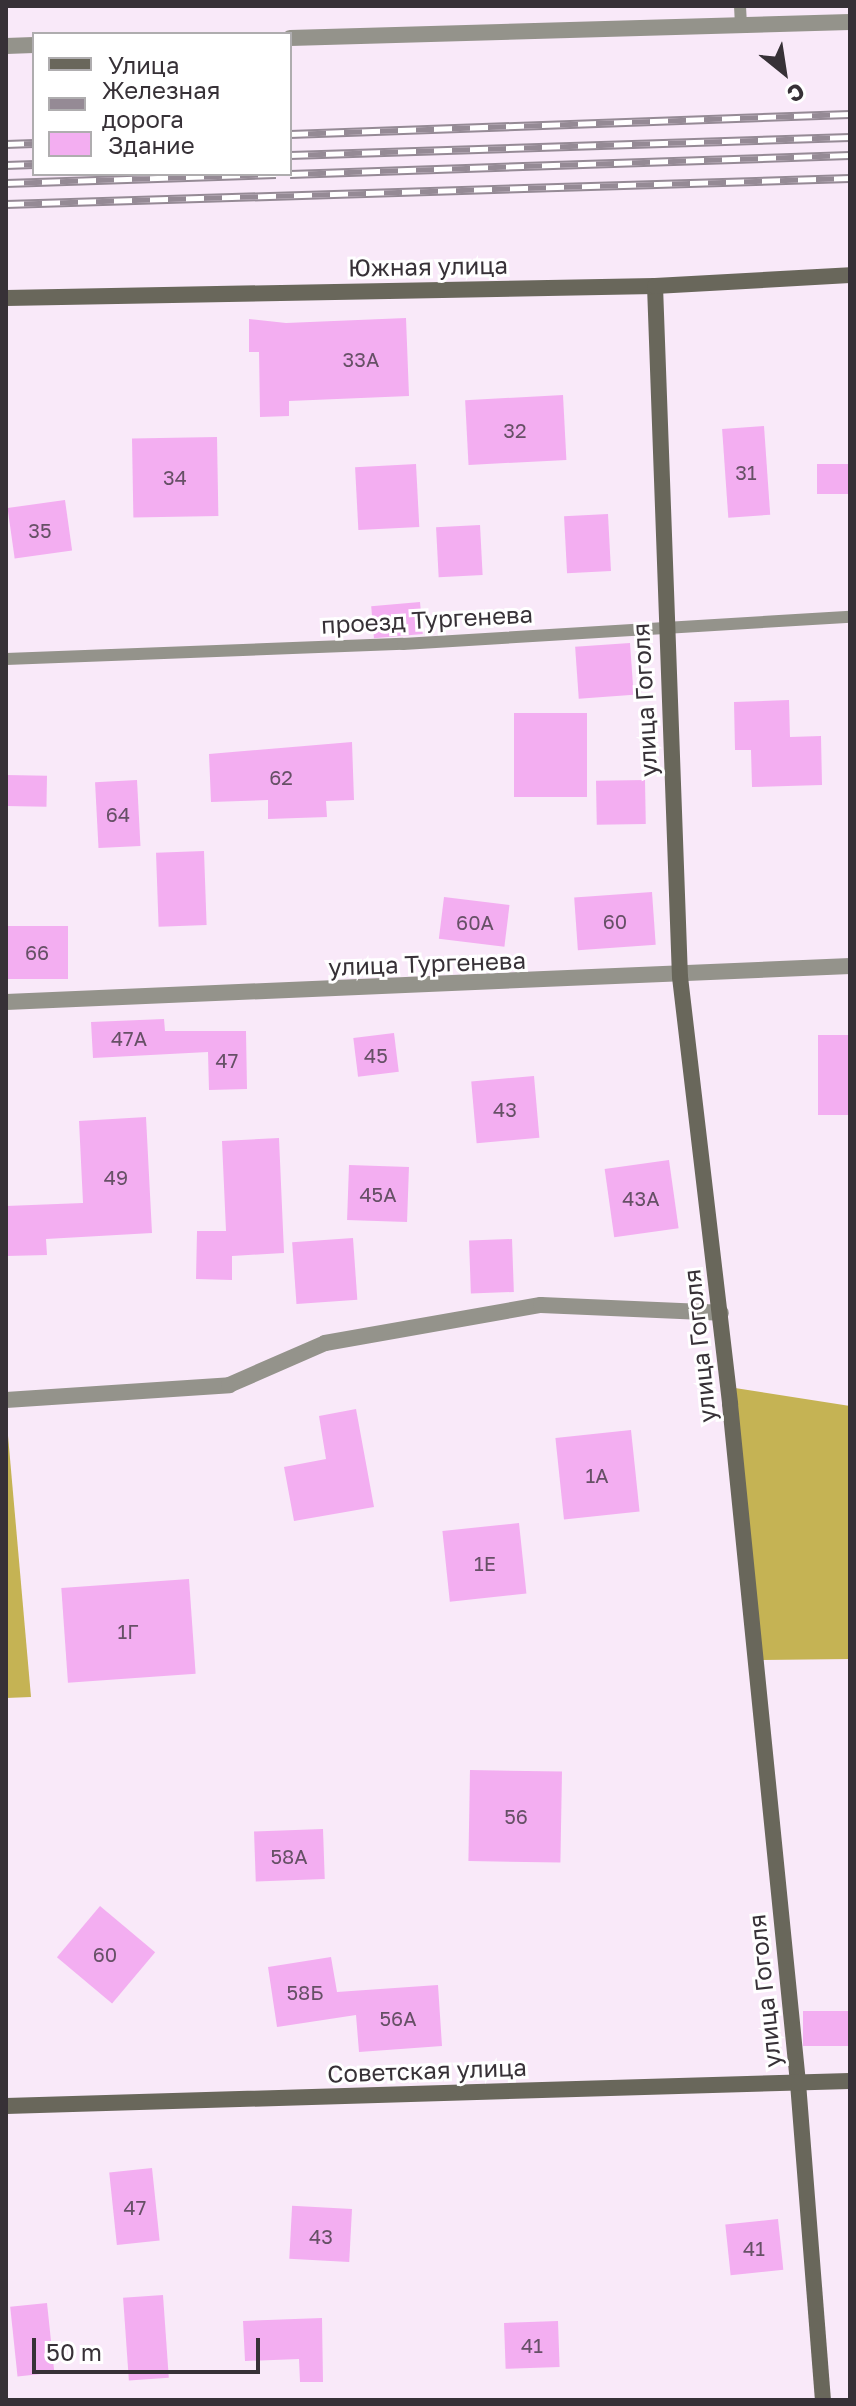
<!DOCTYPE html>
<html>
<head>
<meta charset="utf-8">
<style>
  body { margin:0 }
  #map { position:relative; width:856px; height:2406px; overflow:hidden; background:#f9e9f9; font-family:"Golos Text",sans-serif }
  div>[style] { position:absolute }
  .forest>* { inset:0; background:#c5b354 }
  .building>* { inset:0; background:#f3aef1; transform-origin:0 0 }
  .lane>* { height:12px; margin:-6px; padding:0 6px; transform-origin:6px; border-radius:6px; background:#94938b }
  .street>* { height:16px; margin:-8px; padding:0 8px; transform-origin:8px; border-radius:8px; background:#94938b }
  .secondary>* { height:16px; margin:-8px; padding:0 8px; transform-origin:8px; border-radius:8px; background:#69675b }
  .rail>* { height:9px; margin-top:-4.5px; transform-origin:0; background:repeating-linear-gradient(90deg,#fff 0 18px,#958a95 0 36px); box-sizing:border-box; border-block:2px solid #958a95 }
  span { translate:-50% -50%; white-space:nowrap; text-align:center; line-height:1.15; -webkit-text-stroke:6px #fff; paint-order:stroke }
  .number-label { font-size:20px; color:#665066 }
  .number-label span { -webkit-text-stroke-width:0 }
  .street-label { font-size:24px; color:#373137 }
  .frame { position:absolute; inset:0; border:8px solid #373137; pointer-events:none }
  .legend { position:absolute; left:32px; top:32px; width:260px; height:144px; box-sizing:border-box; background:#fff; border:2px solid #afadaf; margin:0; padding:10px 14px; list-style:none; font-size:24px; color:#373137 }
  .legend li { display:flex; align-items:center; gap:16px; height:40px }
  .legend b { width:40px; border:2px solid #afadaf }
  .north { position:absolute; left:744px; top:32px; width:80px; height:80px; -webkit-text-stroke:6px #fff; paint-order:stroke; rotate:150deg; font-size:22px; font-weight:700; line-height:32px; text-align:center; color:#373137 }
  .north::after { content:''; display:block; margin:auto; width:28px; height:36px; background:#373137; clip-path:polygon(50% 0,100% 100%,50% 72%,0 100%) }
  .scale { position:absolute; left:32px; top:2338px; width:228px; height:36px; box-sizing:border-box; border:4px solid #373137; border-top:0; padding-left:10px; font-size:24px; line-height:28px; white-space:nowrap; color:#373137; -webkit-text-stroke:6px #fff; paint-order:stroke }
</style>
</head>
<body>
<div id="map">
  <div class="forest">
    <div style="clip-path:polygon(735px 1388px,850px 1406px,850px 1659px,760px 1660px)"></div>
    <div style="clip-path:polygon(6px 1413px,31px 1697px,6px 1698px)"></div>
  </div>
  <div class="building">
    <div style="clip-path:polygon(406px 318px,409px 396px,289px 401px,289px 416px,260px 417px,259px 352px,249px 352px,249px 319px,286px 323px)"></div>
    <div style="left:563px;top:395px;width:65px;height:98px;rotate:87deg"></div>
    <div style="left:764px;top:426px;width:89px;height:42px;rotate:86deg"></div>
    <div style="left:217px;top:437px;width:79px;height:85px;rotate:89deg"></div>
    <div style="left:416px;top:464px;width:63px;height:61px;rotate:87deg"></div>
    <div style="left:817px;top:464px;width:33px;height:30px"></div>
    <div style="left:65px;top:500px;width:51px;height:58px;rotate:82deg"></div>
    <div style="left:608px;top:514px;width:57px;height:44px;rotate:87deg"></div>
    <div style="left:480px;top:525px;width:50px;height:44px;rotate:87deg"></div>
    <div style="left:420px;top:602px;width:32px;height:49px;rotate:85deg"></div>
    <div style="left:630px;top:643px;width:52px;height:55px;rotate:86deg"></div>
    <div style="clip-path:polygon(789px 700px,790px 737px,821px 736px,822px 785px,752px 787px,751px 750px,735px 750px,734px 702px)"></div>
    <div style="left:514px;top:713px;width:73px;height:84px"></div>
    <div style="clip-path:polygon(352px 742px,354px 800px,326px 801px,327px 817px,268px 819px,268px 800px,211px 802px,209px 754px)"></div>
    <div style="left:6px;top:775px;width:41px;height:31px;rotate:1deg"></div>
    <div style="left:137px;top:780px;width:66px;height:42px;rotate:87deg"></div>
    <div style="left:645px;top:780px;width:44px;height:49px;rotate:89deg"></div>
    <div style="left:204px;top:851px;width:74px;height:48px;rotate:88deg"></div>
    <div style="left:652px;top:892px;width:53px;height:78px;rotate:86deg"></div>
    <div style="left:444px;top:897px;width:66px;height:42px;rotate:7deg"></div>
    <div style="left:6px;top:926px;width:62px;height:53px"></div>
    <div style="clip-path:polygon(164px 1019px,165px 1031px,246px 1031px,247px 1089px,209px 1090px,208px 1052px,93px 1058px,91px 1022px)"></div>
    <div style="left:394px;top:1033px;width:39px;height:41px;rotate:83deg"></div>
    <div style="left:850px;top:1035px;width:80px;height:32px;rotate:90deg"></div>
    <div style="left:534px;top:1076px;width:62px;height:63px;rotate:85deg"></div>
    <div style="clip-path:polygon(146px 1117px,152px 1233px,46px 1239px,47px 1255px,6px 1256px,6px 1206px,83px 1203px,79px 1121px)"></div>
    <div style="clip-path:polygon(279px 1138px,284px 1253px,232px 1256px,232px 1280px,196px 1279px,197px 1231px,226px 1231px,222px 1141px)"></div>
    <div style="left:669px;top:1160px;width:69px;height:65px;rotate:82deg"></div>
    <div style="left:349px;top:1165px;width:60px;height:55px;rotate:2deg"></div>
    <div style="left:353px;top:1238px;width:62px;height:61px;rotate:86deg"></div>
    <div style="left:512px;top:1239px;width:53px;height:43px;rotate:88deg"></div>
    <div style="clip-path:polygon(356px 1409px,374px 1507px,294px 1521px,284px 1467px,326px 1459px,319px 1416px)"></div>
    <div style="left:631px;top:1430px;width:82px;height:76px;rotate:84deg"></div>
    <div style="left:519px;top:1523px;width:71px;height:77px;rotate:84deg"></div>
    <div style="left:189px;top:1579px;width:95px;height:128px;rotate:86deg"></div>
    <div style="left:470px;top:1770px;width:92px;height:91px;rotate:1deg"></div>
    <div style="left:323px;top:1829px;width:50px;height:69px;rotate:88deg"></div>
    <div style="left:100px;top:1906px;width:72px;height:67px;rotate:40deg"></div>
    <div style="clip-path:polygon(331px 1957px,337px 1992px,438px 1985px,442px 2046px,359px 2052px,356px 2015px,277px 2027px,268px 1967px)"></div>
    <div style="left:803px;top:2011px;width:47px;height:35px"></div>
    <div style="left:152px;top:2168px;width:73px;height:43px;rotate:84deg"></div>
    <div style="left:352px;top:2209px;width:53px;height:60px;rotate:93deg"></div>
    <div style="left:778px;top:2219px;width:51px;height:53px;rotate:84deg"></div>
    <div style="left:163px;top:2295px;width:83px;height:40px;rotate:86deg"></div>
    <div style="left:47px;top:2303px;width:70px;height:37px;rotate:84deg"></div>
    <div style="clip-path:polygon(322px 2318px,323px 2382px,300px 2382px,299px 2359px,245px 2361px,243px 2321px)"></div>
    <div style="left:558px;top:2321px;width:46px;height:54px;rotate:88deg"></div>
  </div>
  <div class="lane">
    <div style="left:740px;top:6px;width:19px;rotate:87deg"></div>
    <div style="left:6px;top:659px;width:397px;rotate:-2.2deg"></div>
    <div style="left:403px;top:644px;width:448px;rotate:-3.5deg"></div>
  </div>
  <div class="street">
    <div style="left:290px;top:38px;width:560px;rotate:-1.64deg"></div>
    <div style="left:6px;top:46px;width:28px;rotate:-2deg"></div>
    <div style="left:6px;top:1002px;width:845px;rotate:-2.44deg"></div>
    <div style="left:6px;top:1400px;width:224px;rotate:-3.8deg"></div>
    <div style="left:229px;top:1385px;width:105px;rotate:-23.6deg"></div>
    <div style="left:325px;top:1343px;width:219px;rotate:-10deg"></div>
    <div style="left:541px;top:1305px;width:180px;rotate:2.5deg"></div>
  </div>
  <div class="secondary">
    <div style="left:655px;top:286px;width:691px;rotate:87.93deg"></div>
    <div style="left:680px;top:977px;width:430px;rotate:83.3deg"></div>
    <div style="left:730px;top:1404px;width:682px;rotate:84.28deg"></div>
    <div style="left:798px;top:2083px;width:318px;rotate:85.5deg"></div>
    <div style="left:6px;top:298px;width:649px;rotate:-1.06deg"></div>
    <div style="left:655px;top:286px;width:195px;rotate:-3.2deg"></div>
    <div style="left:6px;top:2106px;width:844px;rotate:-1.7deg"></div>
  </div>
  <div class="rail">
    <div style="left:290px;top:134px;width:560px;rotate:-2.05deg"></div>
    <div style="left:6px;top:144px;width:28px;rotate:-2deg"></div>
    <div style="left:290px;top:155px;width:560px;rotate:-1.84deg"></div>
    <div style="left:6px;top:165px;width:28px;rotate:-2deg"></div>
    <div style="left:290px;top:174px;width:560px;rotate:-1.94deg"></div>
    <div style="left:6px;top:183px;width:270px;rotate:-1.9deg"></div>
    <div style="left:6px;top:204px;width:844px;rotate:-1.76deg"></div>
  </div>
  <div class="number-label">
    <span style="left:361px;top:359px">33А</span>
    <span style="left:515px;top:430px">32</span>
    <span style="left:746px;top:472px">31</span>
    <span style="left:175px;top:477px">34</span>
    <span style="left:40px;top:530px">35</span>
    <span style="left:281px;top:777px">62</span>
    <span style="left:118px;top:814px">64</span>
    <span style="left:615px;top:921px">60</span>
    <span style="left:475px;top:922px">60А</span>
    <span style="left:37px;top:952px">66</span>
    <span style="left:129px;top:1038px">47А</span>
    <span style="left:376px;top:1055px">45</span>
    <span style="left:227px;top:1060px">47</span>
    <span style="left:505px;top:1109px">43</span>
    <span style="left:116px;top:1177px">49</span>
    <span style="left:378px;top:1194px">45А</span>
    <span style="left:641px;top:1198px">43А</span>
    <span style="left:597px;top:1475px">1А</span>
    <span style="left:485px;top:1563px">1Е</span>
    <span style="left:128px;top:1631px">1Г</span>
    <span style="left:516px;top:1816px">56</span>
    <span style="left:289px;top:1856px">58А</span>
    <span style="left:105px;top:1954px">60</span>
    <span style="left:305px;top:1992px">58Б</span>
    <span style="left:398px;top:2018px">56А</span>
    <span style="left:135px;top:2207px">47</span>
    <span style="left:321px;top:2236px">43</span>
    <span style="left:754px;top:2248px">41</span>
    <span style="left:532px;top:2345px">41</span>
  </div>
  <div class="street-label">
    <span style="left:428px;top:266px;rotate:-1deg">Южная улица</span>
    <span style="left:427px;top:619px;rotate:-3deg">проезд Тургенева</span>
    <span style="left:644px;top:700px;rotate:-93deg">улица Гоголя</span>
    <span style="left:427px;top:963px;rotate:-2deg">улица Тургенева</span>
    <span style="left:699px;top:1346px;rotate:-96deg">улица Гоголя</span>
    <span style="left:764px;top:1991px;rotate:-96deg">улица Гоголя</span>
    <span style="left:427px;top:2070px;rotate:-2deg">Советская улица</span>
  </div>
  <div class="frame"></div>
  <ul class="legend">
  <li><b style="height:10px;background:#69675b"></b>Улица</li>
  <li><b style="height:10px;background:#958a95"></b>Железная дорога</li>
  <li><b style="height:22px;background:#f3aef1"></b>Здание</li>
  </ul>
  <div class="north">С</div>
  <div class="scale">50 m</div>
</div>
</body>
</html>
